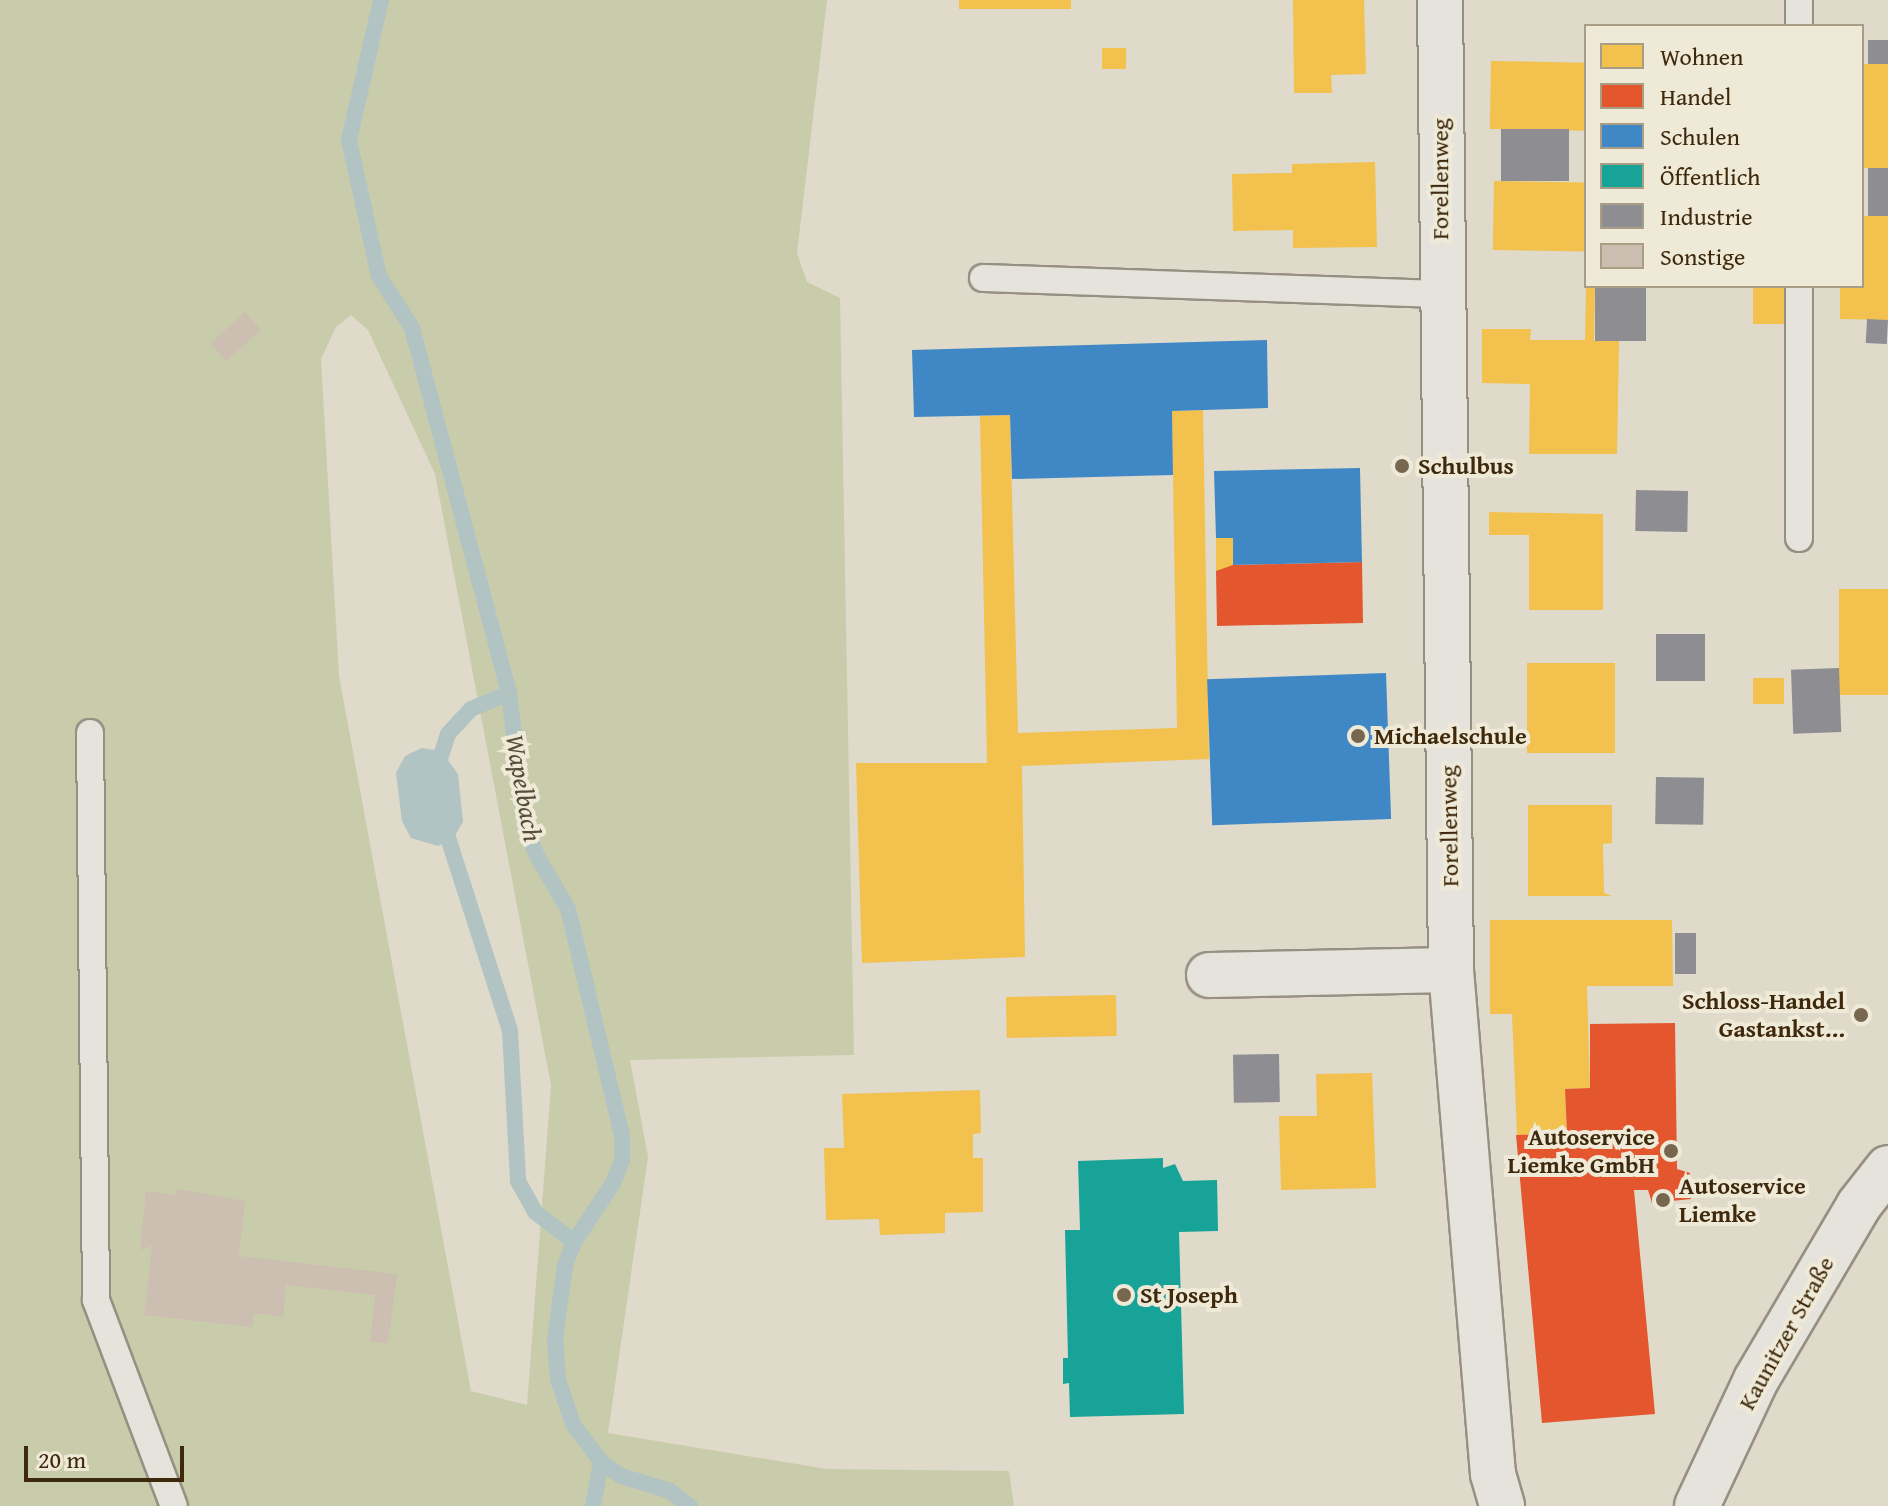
<!DOCTYPE html>
<html>
<head>
<meta charset="utf-8">
<style>
  body { margin:0 }
  #map { position:relative; width:1888px; height:1506px; overflow:hidden; background:#dfdaca; font-family:"Gentium Book Plus",serif }
  div>[style] { position:absolute }
  .green>* { inset:0; background:#c9ccab }
  .water>* { inset:0; background:#b1c3c2 }
  .homes>* { inset:0; background:#f2c14e; transform-origin:0 0 }
  .shops>* { inset:0; background:#e4572e }
  .schools>* { inset:0; background:#3f88c5; transform-origin:0 0 }
  .public>* { inset:0; background:#17a398 }
  .industry>* { inset:0; background:#8d8d92; transform-origin:0 0 }
  .stream>* { height:16px; margin:-8px; padding:0 8px; transform-origin:8px; border-radius:8px; background:#b1c3c2 }
  .building>* { inset:0; background:#ccbeb1; transform-origin:0 0 }
  .roads { filter:drop-shadow(2px 0 #969083) drop-shadow(-2px 0 #969083) drop-shadow(0 2px #969083) drop-shadow(0 -2px #969083) }
  .service>* { height:26px; margin:-13px; padding:0 13px; transform-origin:13px; border-radius:13px; background:#e6e3dc }
  .minor>* { height:44px; margin:-22px; padding:0 22px; transform-origin:22px; border-radius:22px; background:#e6e3dc }
  .tertiary>* { height:44px; margin:-22px; padding:0 22px; transform-origin:22px; border-radius:22px; background:#e6e3dc }
  .dots>* { width:22px; height:22px; translate:-50% -50%; box-sizing:border-box; border:4px solid #efead7; border-radius:50% }
  span { translate:-50% -50%; white-space:nowrap; text-align:center; line-height:1.15; -webkit-text-stroke:8px #efead7; paint-order:stroke }
  .street-label { font-size:24px; color:#3f290d }
  .poi-label { font-size:24px; color:#3f290d; font-weight:700 }
  .left { translate:0 -50%; text-align:left }
  .right { translate:-100% -50%; text-align:right }
  .water-label { font-size:26px; color:#564d3a; font-style:italic }
  .legend { position:absolute; left:1584px; top:24px; width:280px; height:264px; box-sizing:border-box; background:#efead7; border:2px solid #a99d86; margin:0; padding:10px 14px; list-style:none; font-size:24px; color:#3f290d }
  .legend li { display:flex; align-items:center; gap:16px; height:40px }
  .legend b { width:40px; border:2px solid #a99d86 }
  .scale { position:absolute; left:24px; top:1446px; width:160px; height:36px; box-sizing:border-box; border:4px solid #3f290d; border-top:0; padding-left:10px; font-size:24px; line-height:28px; white-space:nowrap; color:#3f290d; -webkit-text-stroke:6px #efead7; paint-order:stroke }
</style>
</head>
<body>
<div id="map">
  <div class="green">
    <div style="clip-path:polygon(evenodd,0 0,827px 0,797px 253px,807px 282px,840px 298px,854px 1055px,630px 1060px,648px 1157px,608px 1433px,827px 1469px,1009px 1471px,1014px 1506px,0 1506px,0 0,351px 315px,368px 330px,435px 474px,551px 1085px,527px 1405px,471px 1391px,339px 676px,321px 359px,336px 327px,351px 315px)"></div>
  </div>
  <div class="water">
    <div style="clip-path:polygon(422px 748px,441px 751px,458px 774px,463px 822px,454px 837px,438px 846px,411px 838px,402px 821px,396px 773px,405px 756px)"></div>
  </div>
  <div class="homes">
    <div style="left:959px;top:0;width:112px;height:9px"></div>
    <div style="clip-path:polygon(1293px 0,1364px 0,1366px 74px,1331px 75px,1332px 93px,1294px 93px)"></div>
    <div style="left:1102px;top:48px;width:24px;height:21px"></div>
    <div style="left:1491px;top:61px;width:95px;height:68px;rotate:1deg"></div>
    <div style="left:1862px;top:64px;width:26px;height:104px"></div>
    <div style="clip-path:polygon(1375px 162px,1377px 247px,1293px 248px,1293px 230px,1233px 231px,1232px 174px,1292px 173px,1292px 164px)"></div>
    <div style="left:1494px;top:181px;width:91px;height:69px;rotate:1deg"></div>
    <div style="clip-path:polygon(1862px 216px,1888px 216px,1888px 320px,1840px 319px,1840px 286px,1862px 286px)"></div>
    <div style="clip-path:polygon(1586px 286px,1595px 286px,1594px 341px,1619px 341px,1617px 454px,1529px 454px,1530px 384px,1482px 383px,1482px 329px,1531px 329px,1530px 340px,1585px 340px)"></div>
    <div style="left:1753px;top:286px;width:34px;height:38px"></div>
    <div style="clip-path:polygon(1203px 410px,1209px 759px,1022px 766px,1025px 957px,862px 963px,856px 763px,987px 763px,980px 416px,1010px 415px,1018px 733px,1177px 728px,1172px 411px)"></div>
    <div style="clip-path:polygon(1489px 512px,1603px 514px,1603px 610px,1529px 610px,1529px 535px,1489px 535px)"></div>
    <div style="left:1216px;top:538px;width:17px;height:33px"></div>
    <div style="left:1888px;top:589px;width:106px;height:49px;rotate:90deg"></div>
    <div style="left:1615px;top:663px;width:90px;height:88px;rotate:90deg"></div>
    <div style="left:1753px;top:678px;width:31px;height:26px"></div>
    <div style="clip-path:polygon(1528px 805px,1612px 805px,1612px 843px,1603px 844px,1604px 893px,1612px 896px,1528px 896px)"></div>
    <div style="clip-path:polygon(1490px 920px,1672px 920px,1673px 986px,1587px 986px,1590px 1088px,1565px 1089px,1567px 1134px,1517px 1135px,1512px 1014px,1490px 1014px)"></div>
    <div style="left:1116px;top:995px;width:41px;height:110px;rotate:89deg"></div>
    <div style="clip-path:polygon(1372px 1073px,1376px 1188px,1281px 1190px,1279px 1116px,1317px 1116px,1316px 1074px)"></div>
    <div style="clip-path:polygon(980px 1090px,981px 1133px,973px 1134px,973px 1158px,983px 1158px,983px 1212px,945px 1213px,945px 1233px,880px 1235px,879px 1219px,826px 1220px,824px 1148px,844px 1148px,842px 1094px)"></div>
  </div>
  <div class="shops">
    <div style="clip-path:polygon(1362px 562px,1363px 623px,1217px 626px,1216px 571px,1233px 565px)"></div>
    <div style="clip-path:polygon(1675px 1023px,1677px 1169px,1690px 1173px,1691px 1199px,1652px 1203px,1648px 1190px,1634px 1190px,1655px 1414px,1542px 1423px,1516px 1135px,1567px 1134px,1565px 1089px,1590px 1088px,1590px 1024px)"></div>
  </div>
  <div class="schools">
    <div style="clip-path:polygon(1267px 340px,1268px 408px,1172px 411px,1173px 475px,1012px 479px,1010px 415px,914px 417px,912px 350px)"></div>
    <div style="clip-path:polygon(1360px 468px,1362px 562px,1233px 565px,1233px 538px,1216px 538px,1214px 471px)"></div>
    <div style="left:1386px;top:673px;width:146px;height:179px;rotate:88deg"></div>
  </div>
  <div class="public">
    <div style="clip-path:polygon(1163px 1158px,1163px 1168px,1175px 1164px,1183px 1181px,1217px 1180px,1218px 1231px,1179px 1232px,1184px 1414px,1070px 1417px,1069px 1383px,1063px 1384px,1063px 1358px,1068px 1358px,1065px 1230px,1080px 1230px,1078px 1161px)"></div>
  </div>
  <div class="industry">
    <div style="left:1868px;top:40px;width:20px;height:24px"></div>
    <div style="left:1501px;top:129px;width:68px;height:52px"></div>
    <div style="left:1868px;top:168px;width:20px;height:48px"></div>
    <div style="left:1595px;top:286px;width:51px;height:55px"></div>
    <div style="left:1867px;top:319px;width:21px;height:24px;rotate:3deg"></div>
    <div style="left:1636px;top:490px;width:52px;height:41px;rotate:1deg"></div>
    <div style="left:1656px;top:634px;width:49px;height:47px"></div>
    <div style="left:1839px;top:668px;width:64px;height:48px;rotate:88deg"></div>
    <div style="left:1656px;top:777px;width:48px;height:47px;rotate:1deg"></div>
    <div style="left:1675px;top:933px;width:21px;height:41px"></div>
    <div style="left:1279px;top:1054px;width:48px;height:46px;rotate:89deg"></div>
  </div>
  <div class="stream">
    <div style="left:381px;top:0;width:144px;rotate:102.9deg"></div>
    <div style="left:349px;top:140px;width:139px;rotate:77.6deg"></div>
    <div style="left:379px;top:276px;width:62px;rotate:57.6deg"></div>
    <div style="left:412px;top:328px;width:378px;rotate:75.1deg"></div>
    <div style="left:509px;top:693px;width:133px;rotate:83.1deg"></div>
    <div style="left:525px;top:825px;width:33px;rotate:69deg"></div>
    <div style="left:537px;top:856px;width:61px;rotate:59.7deg"></div>
    <div style="left:568px;top:909px;width:233px;rotate:76.6deg"></div>
    <div style="left:622px;top:1136px;width:24px;rotate:90deg"></div>
    <div style="left:622px;top:1160px;width:25px;rotate:111deg"></div>
    <div style="left:613px;top:1183px;width:71px;rotate:123.5deg"></div>
    <div style="left:574px;top:1242px;width:26px;rotate:111deg"></div>
    <div style="left:565px;top:1266px;width:73px;rotate:97.9deg"></div>
    <div style="left:555px;top:1338px;width:42px;rotate:85.9deg"></div>
    <div style="left:558px;top:1380px;width:46px;rotate:71.2deg"></div>
    <div style="left:573px;top:1424px;width:47px;rotate:53.6deg"></div>
    <div style="left:601px;top:1462px;width:24px;rotate:35deg"></div>
    <div style="left:621px;top:1476px;width:51px;rotate:17deg"></div>
    <div style="left:670px;top:1491px;width:25px;rotate:37deg"></div>
    <div style="left:436px;top:771px;width:39px;rotate:-72deg"></div>
    <div style="left:448px;top:734px;width:15px;rotate:-48deg"></div>
    <div style="left:458px;top:723px;width:19px;rotate:-47deg"></div>
    <div style="left:471px;top:709px;width:41px;rotate:-22.8deg"></div>
    <div style="left:443px;top:822px;width:219px;rotate:72.2deg"></div>
    <div style="left:510px;top:1031px;width:150px;rotate:86.9deg"></div>
    <div style="left:518px;top:1181px;width:35px;rotate:61deg"></div>
    <div style="left:535px;top:1212px;width:49px;rotate:37.6deg"></div>
    <div style="left:593px;top:1506px;width:45px;rotate:-79.7deg"></div>
  </div>
  <div class="building">
    <div style="left:245px;top:312px;width:24px;height:47px;rotate:48deg"></div>
    <div style="clip-path:polygon(177px 1189px,245px 1201px,239px 1256px,397px 1274px,388px 1343px,370px 1342px,375px 1295px,286px 1285px,283px 1317px,254px 1313px,252px 1327px,144px 1315px,152px 1246px,140px 1250px,146px 1191px,176px 1195px)"></div>
  </div>
  <div class="roads">
    <div class="service">
      <div style="left:1799px;top:0;width:26px;rotate:90deg"></div>
      <div style="left:983px;top:278px;width:457px;rotate:2deg"></div>
      <div style="left:1799px;top:286px;width:252px;rotate:90deg"></div>
      <div style="left:90px;top:733px;width:567px;rotate:89.39deg"></div>
      <div style="left:96px;top:1300px;width:220px;rotate:69.3deg"></div>
    </div>
    <div class="minor">
      <div style="left:1440px;top:0;width:970px;rotate:89.35deg"></div>
      <div style="left:1451px;top:970px;width:506px;rotate:85.24deg"></div>
      <div style="left:1493px;top:1474px;width:33px;rotate:74deg"></div>
      <div style="left:1209px;top:975px;width:242px;rotate:-1.2deg"></div>
    </div>
    <div class="tertiary">
      <div style="left:1697px;top:1506px;width:139px;rotate:-64.9deg"></div>
      <div style="left:1756px;top:1380px;width:203px;rotate:-59.5deg"></div>
      <div style="left:1859px;top:1205px;width:47px;rotate:-51.9deg"></div>
    </div>
  </div>
  <div class="dots">
    <div style="left:1402px;top:466px;background:#77674f"></div>
    <div style="left:1358px;top:736px;background:#77674f"></div>
    <div style="left:1861px;top:1015px;background:#77674f"></div>
    <div style="left:1671px;top:1151px;background:#77674f"></div>
    <div style="left:1663px;top:1200px;background:#77674f"></div>
    <div style="left:1124px;top:1295px;background:#77674f"></div>
  </div>
  <div class="street-label">
    <span style="left:1440px;top:179px;rotate:-90deg">Forellenweg</span>
    <span style="left:1449px;top:826px;rotate:-91deg">Forellenweg</span>
    <span style="left:1786px;top:1333px;rotate:-61deg">Kaunitzer Straße</span>
  </div>
  <div class="poi-label">
    <span class="left" style="left:1418px;top:466px">Schulbus</span>
    <span class="left" style="left:1374px;top:736px">Michaelschule</span>
    <span class="right" style="left:1845px;top:1015px">Schloss-Handel<br>Gastankst...</span>
    <span class="right" style="left:1655px;top:1151px">Autoservice<br>Liemke GmbH</span>
    <span class="left" style="left:1679px;top:1200px">Autoservice<br>Liemke</span>
    <span class="left" style="left:1140px;top:1295px">St Joseph</span>
  </div>
  <div class="water-label">
    <span style="left:524px;top:788px;rotate:80deg">Wapelbach</span>
  </div>
  <ul class="legend">
  <li><b style="height:22px;background:#f2c14e"></b>Wohnen</li>
  <li><b style="height:22px;background:#e4572e"></b>Handel</li>
  <li><b style="height:22px;background:#3f88c5"></b>Schulen</li>
  <li><b style="height:22px;background:#17a398"></b>Öffentlich</li>
  <li><b style="height:22px;background:#8d8d92"></b>Industrie</li>
  <li><b style="height:22px;background:#ccbeb1"></b>Sonstige</li>
  </ul>
  <div class="scale">20 m</div>
</div>
</body>
</html>
